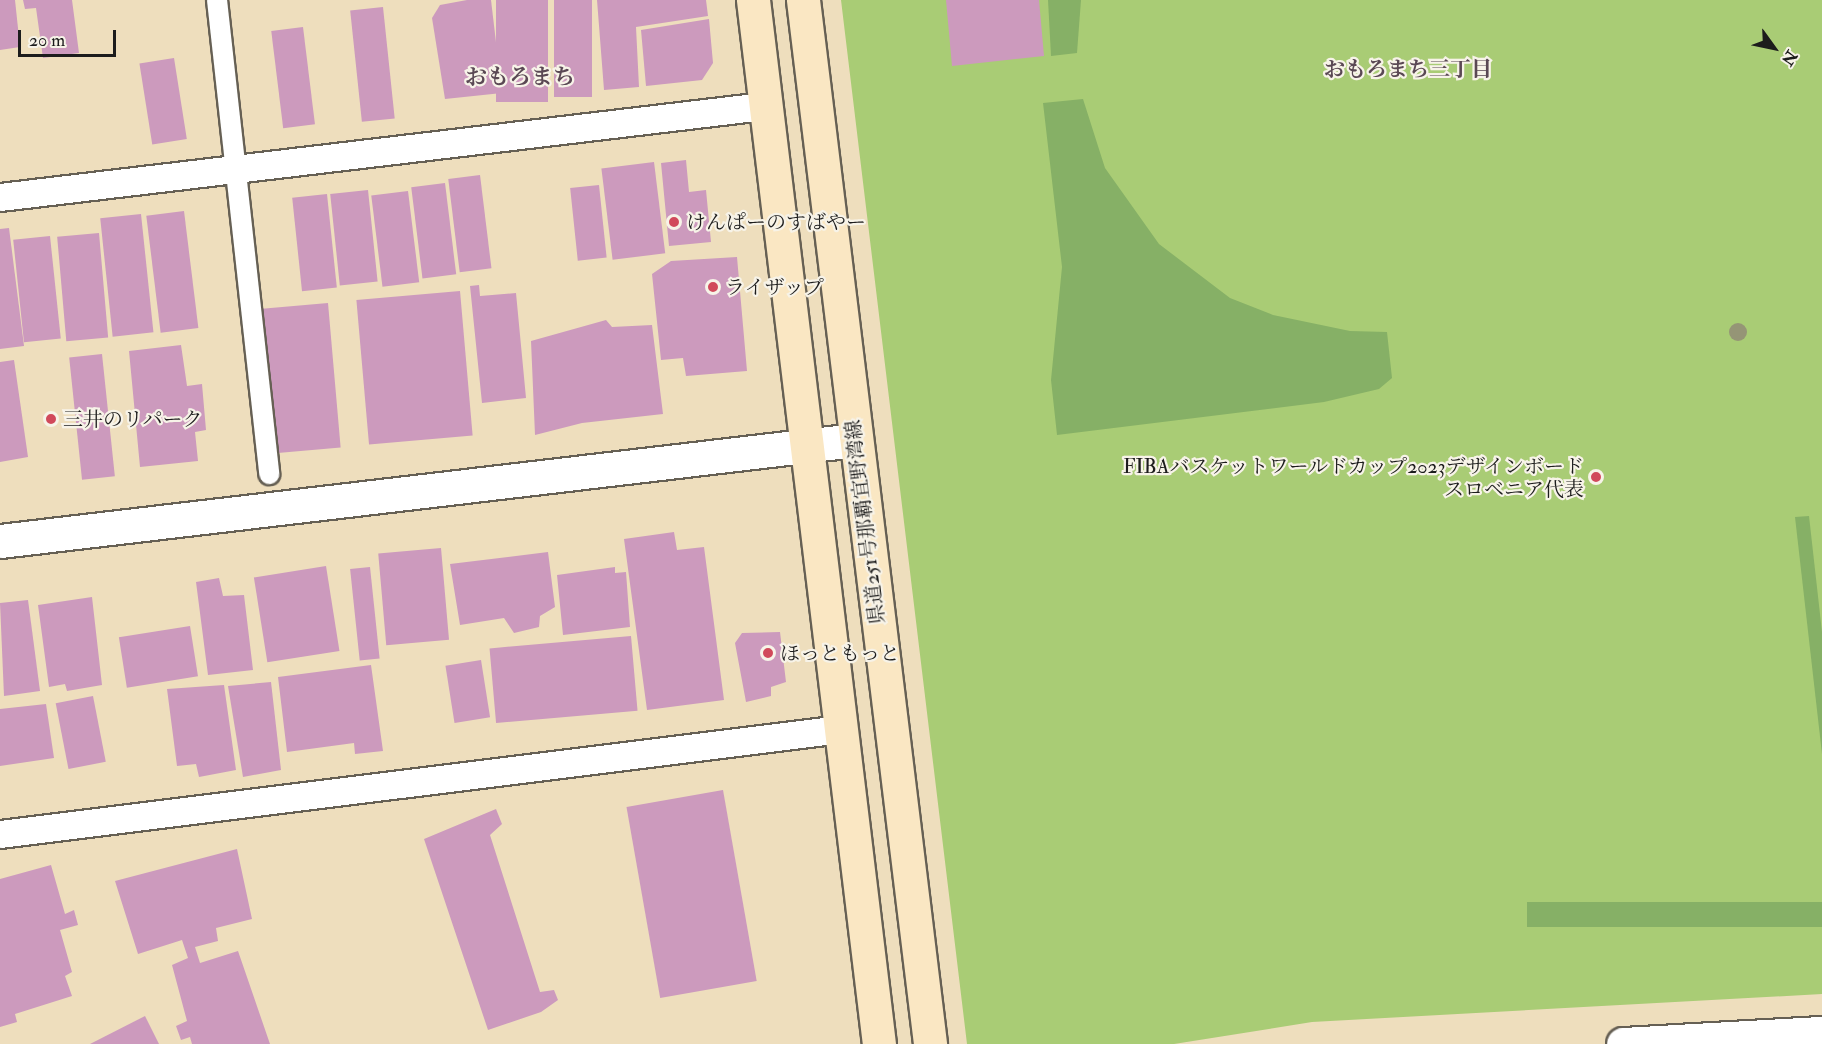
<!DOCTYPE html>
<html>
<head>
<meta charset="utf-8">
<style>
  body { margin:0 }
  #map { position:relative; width:1822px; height:1044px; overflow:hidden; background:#eedebd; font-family:"IM FELL Double Pica","Noto Serif JP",serif }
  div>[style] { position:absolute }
  .green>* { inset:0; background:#a9cc75 }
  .forest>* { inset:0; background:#86b066; transform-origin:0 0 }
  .building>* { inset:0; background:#cc9abd; transform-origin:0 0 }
  .roads { filter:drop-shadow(2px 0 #666054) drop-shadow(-2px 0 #666054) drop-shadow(0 2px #666054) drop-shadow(0 -2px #666054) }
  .pedestrian>* { height:20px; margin:-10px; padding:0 10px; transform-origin:10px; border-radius:10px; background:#fff }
  .minor>* { height:27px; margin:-13.5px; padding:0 13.5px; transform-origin:13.5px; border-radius:13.5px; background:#fff }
  .tertiary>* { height:33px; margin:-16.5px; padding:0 16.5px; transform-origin:16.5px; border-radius:16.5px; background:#fff }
  .secondary>* { height:33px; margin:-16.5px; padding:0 16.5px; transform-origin:16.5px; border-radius:16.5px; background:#fae7c3 }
  .trees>* { width:18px; height:18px; margin:-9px; border-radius:50%; background:#959576 }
  .dots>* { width:16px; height:16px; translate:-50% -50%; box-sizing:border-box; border:3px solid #f7f3e8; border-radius:50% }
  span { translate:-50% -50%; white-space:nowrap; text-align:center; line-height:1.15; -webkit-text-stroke:4.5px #f7f3e8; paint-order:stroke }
  .poi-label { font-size:20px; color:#1c1c1c }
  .left { translate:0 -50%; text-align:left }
  .right { translate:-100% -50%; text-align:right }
  .street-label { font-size:20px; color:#1c1c1c }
  .neighbourhood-label { font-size:21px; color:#5a4854; font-weight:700 }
  .quarter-label { font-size:22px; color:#5a4854; font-weight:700 }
  .north { position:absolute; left:1744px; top:18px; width:60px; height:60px; -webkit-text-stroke:4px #f7f3e8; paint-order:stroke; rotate:123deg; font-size:16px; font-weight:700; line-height:24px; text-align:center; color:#1c1c1c }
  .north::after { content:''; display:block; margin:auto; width:21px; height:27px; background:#1c1c1c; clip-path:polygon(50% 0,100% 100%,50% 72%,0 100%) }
  .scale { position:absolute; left:18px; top:30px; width:98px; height:27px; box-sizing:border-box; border:3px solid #1c1c1c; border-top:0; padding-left:8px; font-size:18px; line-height:21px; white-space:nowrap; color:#1c1c1c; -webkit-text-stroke:4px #f7f3e8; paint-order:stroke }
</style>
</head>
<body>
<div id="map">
  <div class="green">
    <div style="clip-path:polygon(841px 0,1822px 0,1822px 994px,1312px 1022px,1174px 1044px,967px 1044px)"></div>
  </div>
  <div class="forest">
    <div style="clip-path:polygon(1048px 0,1081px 0,1077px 53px,1051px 56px)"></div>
    <div style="clip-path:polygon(1083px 99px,1105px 168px,1159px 244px,1230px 298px,1273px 315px,1350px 331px,1387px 332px,1392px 378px,1379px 389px,1324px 402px,1057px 435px,1051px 380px,1062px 267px,1043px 103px)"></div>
    <div style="clip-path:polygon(1809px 516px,1822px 632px,1822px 754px,1795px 517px)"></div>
    <div style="left:1822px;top:902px;width:25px;height:295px;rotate:90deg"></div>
  </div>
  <div class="building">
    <div style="clip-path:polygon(0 0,15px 0,20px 47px,0 50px)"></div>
    <div style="clip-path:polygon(23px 0,72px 0,79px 53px,43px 58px,36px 8px,25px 9px)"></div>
    <div style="clip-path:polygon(467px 0,491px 0,502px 93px,445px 99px,432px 18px,440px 5px)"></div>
    <div style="left:496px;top:0;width:52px;height:102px"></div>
    <div style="left:554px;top:0;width:38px;height:97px"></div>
    <div style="clip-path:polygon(597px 0,706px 0,708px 16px,636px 27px,639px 87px,604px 90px)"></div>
    <div style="clip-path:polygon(946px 0,1039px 0,1044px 56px,952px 66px)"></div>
    <div style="left:383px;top:7px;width:112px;height:33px;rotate:84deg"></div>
    <div style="clip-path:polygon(709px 19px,713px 63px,702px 80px,646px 86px,641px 30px)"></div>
    <div style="left:303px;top:27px;width:98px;height:32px;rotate:83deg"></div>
    <div style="left:174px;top:58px;width:82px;height:35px;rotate:81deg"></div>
    <div style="clip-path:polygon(686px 160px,689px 192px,706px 190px,711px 242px,669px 246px,661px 163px)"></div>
    <div style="left:654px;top:162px;width:92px;height:53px;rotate:83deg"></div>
    <div style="left:480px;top:175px;width:94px;height:32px;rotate:83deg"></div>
    <div style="left:445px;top:183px;width:92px;height:34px;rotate:83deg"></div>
    <div style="left:599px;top:185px;width:73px;height:29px;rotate:84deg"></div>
    <div style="left:368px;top:190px;width:92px;height:38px;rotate:84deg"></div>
    <div style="left:408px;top:191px;width:92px;height:37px;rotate:83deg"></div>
    <div style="left:327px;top:194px;width:94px;height:35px;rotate:84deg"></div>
    <div style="left:184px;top:211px;width:118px;height:38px;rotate:83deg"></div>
    <div style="left:141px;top:214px;width:119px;height:41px;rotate:84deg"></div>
    <div style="clip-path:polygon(9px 228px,24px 346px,0 349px,0 229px)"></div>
    <div style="left:99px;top:233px;width:105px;height:42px;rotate:85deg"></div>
    <div style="left:50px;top:236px;width:103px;height:37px;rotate:84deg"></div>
    <div style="clip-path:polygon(737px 257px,747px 371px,686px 376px,683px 358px,661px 360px,652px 274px,671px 261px)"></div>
    <div style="clip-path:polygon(479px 285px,480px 296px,516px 293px,526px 398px,482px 403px,470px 286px)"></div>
    <div style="left:460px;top:291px;width:145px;height:104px;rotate:85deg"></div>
    <div style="left:328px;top:303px;width:145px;height:66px;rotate:85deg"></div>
    <div style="clip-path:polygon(606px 320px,612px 327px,652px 325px,663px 414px,582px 423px,535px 435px,531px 341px)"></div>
    <div style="clip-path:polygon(181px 345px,187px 386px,202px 384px,206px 430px,195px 432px,198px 461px,140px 467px,129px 351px)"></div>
    <div style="left:102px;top:354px;width:123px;height:33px;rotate:84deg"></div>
    <div style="clip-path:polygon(14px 360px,28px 457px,0 462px,0 362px)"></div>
    <div style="clip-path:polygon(674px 532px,677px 550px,704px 547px,724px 700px,647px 710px,624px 539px)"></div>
    <div style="left:441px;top:548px;width:92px;height:63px;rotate:85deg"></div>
    <div style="clip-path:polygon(548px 552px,555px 607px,540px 616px,539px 627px,514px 633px,504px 618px,460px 625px,450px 564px)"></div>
    <div style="left:326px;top:566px;width:86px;height:73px;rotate:81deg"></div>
    <div style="left:370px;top:567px;width:92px;height:20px;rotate:84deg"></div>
    <div style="clip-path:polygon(615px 567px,615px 573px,626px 572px,630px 627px,563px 635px,557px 575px)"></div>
    <div style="clip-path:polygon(219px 578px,223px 596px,244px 595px,253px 670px,208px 675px,196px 582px)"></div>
    <div style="clip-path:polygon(92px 597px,102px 685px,67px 691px,65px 684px,49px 687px,38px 605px)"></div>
    <div style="clip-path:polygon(28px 600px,40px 691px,4px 696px,0 603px)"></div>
    <div style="left:190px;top:626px;width:51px;height:72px;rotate:81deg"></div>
    <div style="clip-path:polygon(780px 632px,786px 682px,771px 687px,771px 696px,746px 702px,735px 643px,742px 633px)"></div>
    <div style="left:631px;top:636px;width:75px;height:142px;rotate:85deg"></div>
    <div style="left:481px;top:660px;width:58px;height:36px;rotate:81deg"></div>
    <div style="clip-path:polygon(371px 665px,383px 751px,355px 754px,354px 743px,287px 752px,278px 677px)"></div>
    <div style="clip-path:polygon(271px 682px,281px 770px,243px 777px,228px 686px)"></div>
    <div style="clip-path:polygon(224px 685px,236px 770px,199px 777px,196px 764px,177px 766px,167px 689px)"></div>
    <div style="left:93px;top:696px;width:67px;height:38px;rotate:79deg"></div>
    <div style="clip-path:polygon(46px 704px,54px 758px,0 766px,0 709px)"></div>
    <div style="left:723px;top:790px;width:194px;height:98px;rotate:80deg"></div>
    <div style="clip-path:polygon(496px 809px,502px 824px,490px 835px,540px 992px,554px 990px,558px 1000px,541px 1012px,488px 1030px,424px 839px)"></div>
    <div style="clip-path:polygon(237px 849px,252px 919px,216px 928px,218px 941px,195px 947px,200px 963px,238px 951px,270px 1044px,192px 1044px,190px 1037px,181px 1040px,176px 1026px,187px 1021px,172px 965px,188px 958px,182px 940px,138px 954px,115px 881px)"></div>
    <div style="clip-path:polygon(51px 865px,65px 914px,74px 910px,78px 925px,60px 930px,72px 972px,65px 976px,72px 996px,15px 1014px,17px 1022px,0 1027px,0 879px)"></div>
    <div style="clip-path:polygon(145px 1016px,159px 1044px,90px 1044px)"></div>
  </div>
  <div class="roads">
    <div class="pedestrian">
      <div style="left:217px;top:0;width:477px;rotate:83.7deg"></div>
    </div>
    <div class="minor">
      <div style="left:0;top:197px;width:768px;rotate:-6.8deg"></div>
      <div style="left:0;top:834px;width:848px;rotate:-7.12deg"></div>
    </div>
    <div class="tertiary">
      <div style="left:0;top:541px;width:861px;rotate:-6.74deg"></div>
      <div style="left:1623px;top:1044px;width:199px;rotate:-3.2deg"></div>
    </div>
    <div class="secondary">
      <div style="left:753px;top:0;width:1052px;rotate:83.12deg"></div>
      <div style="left:803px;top:0;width:1052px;rotate:83.06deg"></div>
    </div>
  </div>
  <div class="trees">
    <div style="left:1738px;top:332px"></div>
  </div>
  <div class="dots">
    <div style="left:674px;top:222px;background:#d1495b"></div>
    <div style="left:713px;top:287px;background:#d1495b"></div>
    <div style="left:51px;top:419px;background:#d1495b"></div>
    <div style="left:1596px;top:477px;background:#d1495b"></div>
    <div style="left:768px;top:653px;background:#d1495b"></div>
  </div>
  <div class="poi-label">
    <span class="left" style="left:686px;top:222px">けんぱーのすばやー</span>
    <span class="left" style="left:725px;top:287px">ライザップ</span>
    <span class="left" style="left:63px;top:419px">三井のリパーク</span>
    <span class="right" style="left:1584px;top:478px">FIBAバスケットワールドカップ2023デザインボード<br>スロベニア代表</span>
    <span class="left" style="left:780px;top:653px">ほっともっと</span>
  </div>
  <div class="street-label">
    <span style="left:865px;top:522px;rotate:-97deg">県道251号那覇宜野湾線</span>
  </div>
  <div class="neighbourhood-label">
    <span style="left:1408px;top:70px">おもろまち三丁目</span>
  </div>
  <div class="quarter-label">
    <span style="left:520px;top:78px">おもろまち</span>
  </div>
  <div class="north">N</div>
  <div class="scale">20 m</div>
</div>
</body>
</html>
